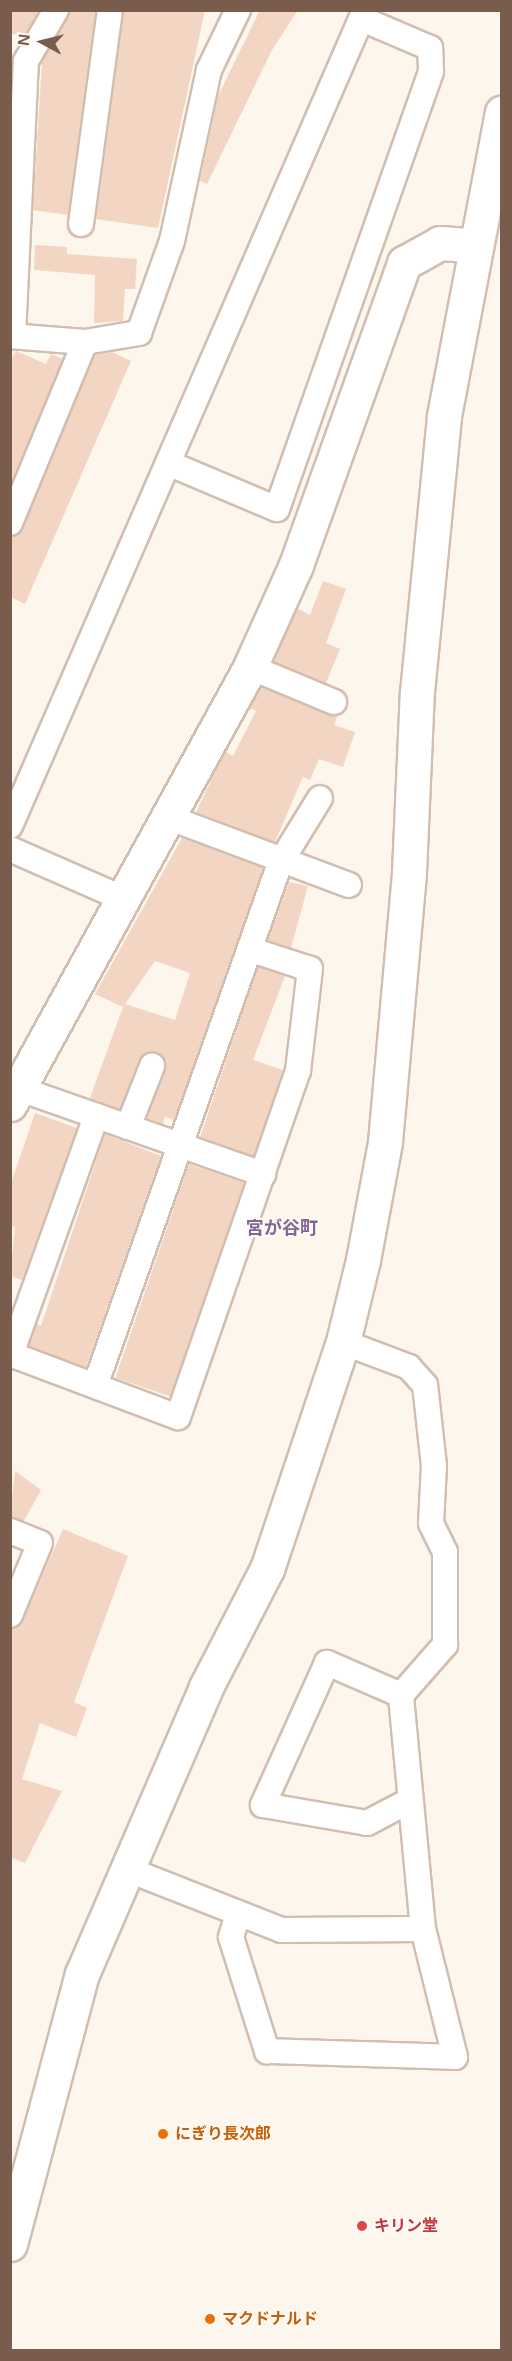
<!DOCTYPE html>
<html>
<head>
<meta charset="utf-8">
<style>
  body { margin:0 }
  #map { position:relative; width:512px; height:2361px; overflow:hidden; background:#fdf6ec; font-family:Helvetica,"Noto Sans JP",sans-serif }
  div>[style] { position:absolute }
  .building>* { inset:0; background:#f3d5c3; transform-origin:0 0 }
  .roads { filter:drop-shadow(2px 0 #d1beb0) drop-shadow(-2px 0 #d1beb0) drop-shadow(0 2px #d1beb0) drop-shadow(0 -2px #d1beb0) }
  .street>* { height:24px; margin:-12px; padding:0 12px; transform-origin:12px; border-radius:12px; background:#fff }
  .secondary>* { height:33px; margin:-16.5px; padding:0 16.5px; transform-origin:16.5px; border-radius:16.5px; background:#fff }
  .dots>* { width:16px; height:16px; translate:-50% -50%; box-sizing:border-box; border:3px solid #fffaf3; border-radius:50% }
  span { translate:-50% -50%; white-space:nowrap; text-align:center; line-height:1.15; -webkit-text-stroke:4.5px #fffaf3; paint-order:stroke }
  .food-label { font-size:16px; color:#c56008; font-weight:700 }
  .left { translate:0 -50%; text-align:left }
  .health-label { font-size:16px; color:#be3a42; font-weight:700 }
  .neighbourhood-label { font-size:18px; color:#846695; font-weight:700 }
  .frame { position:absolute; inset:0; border:12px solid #7a5c4d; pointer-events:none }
  .north { position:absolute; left:12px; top:12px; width:60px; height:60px; -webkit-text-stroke:4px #fffaf3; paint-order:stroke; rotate:277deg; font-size:16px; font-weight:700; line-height:24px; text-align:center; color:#7a5c4d }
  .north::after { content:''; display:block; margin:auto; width:21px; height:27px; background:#7a5c4d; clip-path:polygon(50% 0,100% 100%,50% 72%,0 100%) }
</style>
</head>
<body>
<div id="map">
  <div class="building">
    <div style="clip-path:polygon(10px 10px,39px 10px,25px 35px,10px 34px)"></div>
    <div style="clip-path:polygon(70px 10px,96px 10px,68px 215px,33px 210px,42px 62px)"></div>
    <div style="clip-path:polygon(124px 10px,205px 10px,158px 228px,96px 219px)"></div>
    <div style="clip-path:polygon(260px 10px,298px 10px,272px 50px,207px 184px,200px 181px,218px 96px)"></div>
    <div style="clip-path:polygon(35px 245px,67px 247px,67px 254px,137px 259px,135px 289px,125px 289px,123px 321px,94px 323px,95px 275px,34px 270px)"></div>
    <div style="clip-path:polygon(16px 351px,46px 364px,51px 354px,63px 359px,10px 485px,10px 361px)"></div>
    <div style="clip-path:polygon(112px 352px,131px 361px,25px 604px,10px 597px,10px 537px,23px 528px,95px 355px)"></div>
    <div style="clip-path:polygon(323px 581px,346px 589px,326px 643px,340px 649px,326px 683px,274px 662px,297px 608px,310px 615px)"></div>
    <div style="clip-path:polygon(261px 687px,337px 717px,334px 725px,355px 732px,343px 767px,319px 759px,310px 780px,303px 777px,275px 842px,196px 812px,225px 751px,233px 756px,256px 711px,249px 708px)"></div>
    <div style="clip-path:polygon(evenodd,182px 838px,263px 868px,174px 1120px,165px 1117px,163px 1124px,147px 1118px,165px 1071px,157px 1053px,139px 1060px,120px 1109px,90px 1098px,123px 1007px,95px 994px,182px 838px,155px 961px,190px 973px,175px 1020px,125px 1004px,155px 961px)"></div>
    <div style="clip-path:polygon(289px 882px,308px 886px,291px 948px,268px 940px)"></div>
    <div style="clip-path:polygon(258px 967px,285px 976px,253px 1060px,283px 1070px,254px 1156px,200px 1137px)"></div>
    <div style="clip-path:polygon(35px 1113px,77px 1128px,22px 1280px,10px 1276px,15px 1227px,10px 1225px,10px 1186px)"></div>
    <div style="clip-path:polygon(105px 1134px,161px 1156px,86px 1367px,29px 1346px,37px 1324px,41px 1326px)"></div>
    <div style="left:189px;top:1164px;width:58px;height:226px;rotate:19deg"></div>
    <div style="clip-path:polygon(15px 1471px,41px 1490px,24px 1521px,10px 1517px)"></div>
    <div style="clip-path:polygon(63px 1529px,128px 1556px,74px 1702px,87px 1708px,76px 1737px,40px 1723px,22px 1779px,62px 1791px,25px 1863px,10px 1857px,10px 1629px,23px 1620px)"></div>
  </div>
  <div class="roads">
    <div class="street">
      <div style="left:81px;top:224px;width:216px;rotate:-82.3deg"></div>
      <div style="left:10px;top:336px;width:75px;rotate:4.6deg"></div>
      <div style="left:85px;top:342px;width:55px;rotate:-9.5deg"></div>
      <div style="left:139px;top:333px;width:98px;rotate:-70.3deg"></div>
      <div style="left:172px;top:241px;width:175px;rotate:-77.8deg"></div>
      <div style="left:209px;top:70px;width:67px;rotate:-64.2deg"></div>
      <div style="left:13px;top:336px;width:275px;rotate:-87.3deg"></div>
      <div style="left:26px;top:61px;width:59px;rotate:-59.5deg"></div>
      <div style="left:168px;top:463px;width:118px;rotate:22.9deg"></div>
      <div style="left:277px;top:509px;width:464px;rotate:-70.6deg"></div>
      <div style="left:431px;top:71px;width:23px;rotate:-92deg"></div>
      <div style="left:430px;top:48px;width:74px;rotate:-156.9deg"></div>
      <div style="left:10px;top:523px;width:196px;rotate:-67.5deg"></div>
      <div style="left:250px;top:667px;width:91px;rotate:22.6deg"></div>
      <div style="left:170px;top:818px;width:191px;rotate:20.5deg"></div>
      <div style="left:10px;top:826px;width:890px;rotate:-66.49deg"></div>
      <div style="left:10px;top:849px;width:124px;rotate:23.7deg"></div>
      <div style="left:17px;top:1088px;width:261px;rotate:19.3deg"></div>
      <div style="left:128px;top:1127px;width:66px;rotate:-68.5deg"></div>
      <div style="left:10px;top:1354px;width:179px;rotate:20.6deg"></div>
      <div style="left:178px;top:1417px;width:366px;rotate:-70.9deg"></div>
      <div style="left:298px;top:1071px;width:103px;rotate:-83.3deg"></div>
      <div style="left:310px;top:969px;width:61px;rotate:-161.9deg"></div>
      <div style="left:11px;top:1354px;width:253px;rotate:-70.3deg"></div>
      <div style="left:95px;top:1386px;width:555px;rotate:-70.52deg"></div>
      <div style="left:280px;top:863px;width:76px;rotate:-58.4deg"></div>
      <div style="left:10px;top:1531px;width:32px;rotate:22deg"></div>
      <div style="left:40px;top:1543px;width:78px;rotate:112.6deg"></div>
      <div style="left:401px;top:1695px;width:81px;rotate:-156.6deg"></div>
      <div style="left:327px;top:1663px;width:156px;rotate:114.3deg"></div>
      <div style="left:263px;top:1805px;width:106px;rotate:9.8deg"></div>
      <div style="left:367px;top:1823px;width:47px;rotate:-27.6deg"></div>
      <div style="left:124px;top:1868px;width:169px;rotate:21.5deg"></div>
      <div style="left:281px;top:1930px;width:142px;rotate:-0.4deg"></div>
      <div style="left:238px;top:1914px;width:24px;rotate:107deg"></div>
      <div style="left:231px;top:1937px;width:120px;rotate:72.5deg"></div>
      <div style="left:267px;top:2051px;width:188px;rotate:1.8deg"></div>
      <div style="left:455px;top:2057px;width:132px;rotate:-104deg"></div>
      <div style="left:423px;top:1929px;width:235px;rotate:-95.4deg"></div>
      <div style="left:401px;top:1695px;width:67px;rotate:-48.7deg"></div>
      <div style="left:445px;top:1645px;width:93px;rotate:-90deg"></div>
      <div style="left:445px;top:1552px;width:32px;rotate:-116deg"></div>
      <div style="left:431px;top:1523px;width:57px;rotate:-87deg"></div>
      <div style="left:434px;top:1466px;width:81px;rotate:-96.3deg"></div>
      <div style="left:425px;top:1385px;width:24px;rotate:-132deg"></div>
      <div style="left:409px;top:1367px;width:71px;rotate:-159.3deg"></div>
    </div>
    <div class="secondary">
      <div style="left:10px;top:1104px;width:499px;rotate:-61.2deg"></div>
      <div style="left:250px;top:667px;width:112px;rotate:-65.7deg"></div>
      <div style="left:296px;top:565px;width:321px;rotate:-70.3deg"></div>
      <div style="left:404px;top:263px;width:41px;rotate:-29.1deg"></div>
      <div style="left:440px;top:243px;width:32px;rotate:4deg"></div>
      <div style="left:10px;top:2244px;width:279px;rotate:-75.1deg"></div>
      <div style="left:82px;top:1974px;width:313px;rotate:-66.6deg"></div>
      <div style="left:206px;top:1687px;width:133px;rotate:-62.7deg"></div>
      <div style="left:267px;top:1569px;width:239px;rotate:-71.5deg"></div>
      <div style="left:343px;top:1342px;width:84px;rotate:-76.3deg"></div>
      <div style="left:363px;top:1260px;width:120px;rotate:-79.4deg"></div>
      <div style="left:385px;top:1142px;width:271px;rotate:-84.9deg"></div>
      <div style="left:409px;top:872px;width:180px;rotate:-87.5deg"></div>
      <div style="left:417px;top:692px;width:277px;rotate:-84.4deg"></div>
      <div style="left:444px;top:416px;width:309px;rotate:-79.2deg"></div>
    </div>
  </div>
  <div class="dots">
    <div style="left:163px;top:2134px;background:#e8710a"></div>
    <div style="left:362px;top:2226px;background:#e0444e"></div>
    <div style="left:210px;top:2319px;background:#e8710a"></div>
  </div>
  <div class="food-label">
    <span class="left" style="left:175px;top:2134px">にぎり長次郎</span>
    <span class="left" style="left:222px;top:2319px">マクドナルド</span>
  </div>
  <div class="health-label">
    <span class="left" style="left:374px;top:2226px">キリン堂</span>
  </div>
  <div class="neighbourhood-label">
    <span style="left:282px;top:1228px">宮が谷町</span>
  </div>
  <div class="frame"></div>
  <div class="north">N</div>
</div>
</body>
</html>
